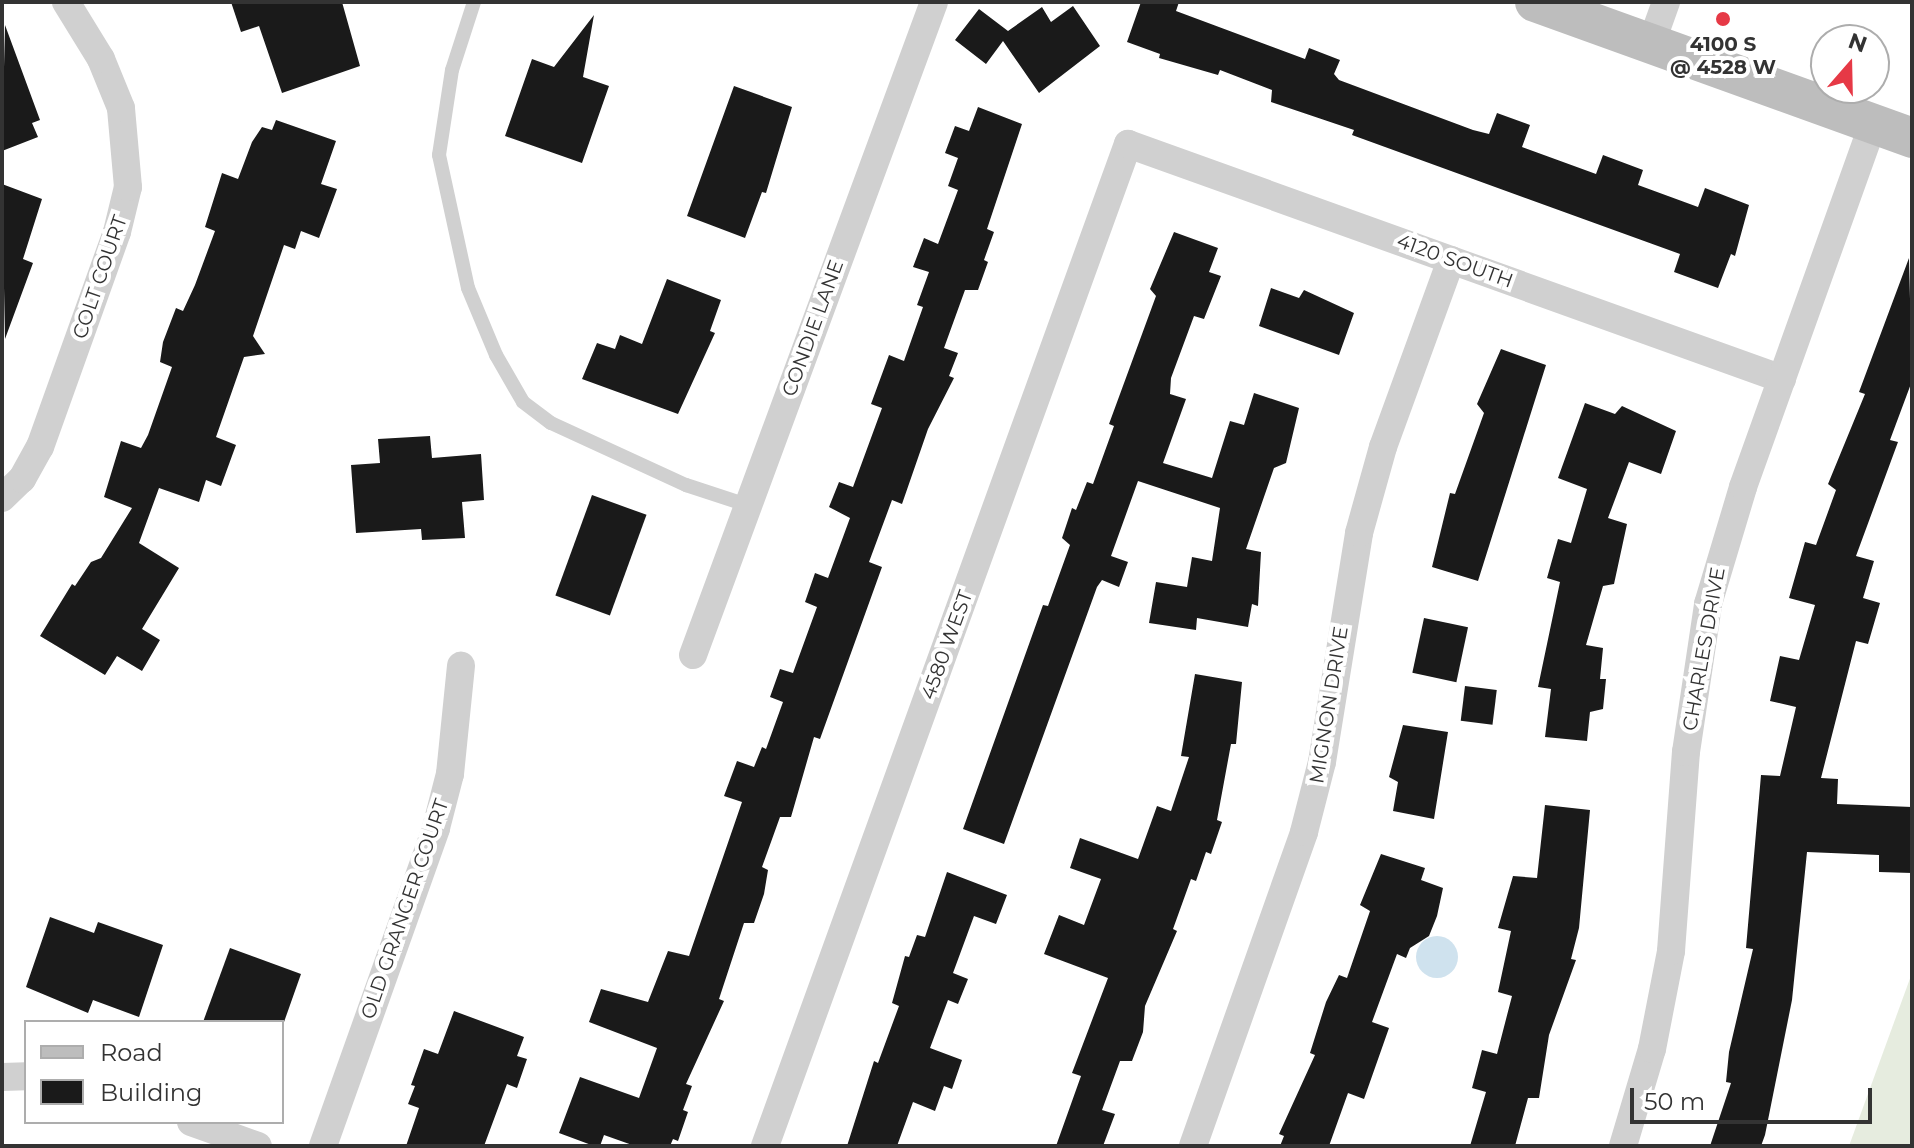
<!DOCTYPE html>
<html>
<head>
<meta charset="utf-8">
<style>
  body { margin:0 }
  #map { position:relative; width:1914px; height:1148px; overflow:hidden; background:#fff; font-family:Montserrat,sans-serif }
  div>[style] { position:absolute }
  .green>* { inset:0; background:#e6ecdf }
  .water>* { inset:0; background:#cfe2ee }
  .round { border-radius:50% }
  .building>* { inset:0; background:#1a1a1a; transform-origin:0 0 }
  .lane>* { height:14px; margin:-7px; padding:0 7px; transform-origin:7px; border-radius:7px; background:#d0d0d0 }
  .street>* { height:28px; margin:-14px; padding:0 14px; transform-origin:14px; border-radius:14px; background:#d0d0d0 }
  .secondary>* { height:40px; margin:-20px; padding:0 20px; transform-origin:20px; border-radius:20px; background:#bdbdbd }
  .dots>* { width:22px; height:22px; translate:-50% -50%; box-sizing:border-box; border:4px solid #fff; border-radius:50% }
  span { translate:-50% -50%; white-space:nowrap; text-align:center; line-height:1.15; -webkit-text-stroke:8px #fff; paint-order:stroke }
  .poi-label { font-size:20px; color:#333; font-weight:700 }
  .street-label { font-size:20px; color:#333 }
  .frame { position:absolute; inset:0; border:4px solid #333; pointer-events:none }
  .legend { position:absolute; left:24px; top:1020px; width:260px; height:104px; box-sizing:border-box; background:#fff; border:2px solid #adadad; margin:0; padding:10px 14px; list-style:none; font-size:24px; color:#333 }
  .legend li { display:flex; align-items:center; gap:16px; height:40px }
  .legend b { width:40px; border:2px solid #adadad }
  .north { position:absolute; left:1810px; top:24px; width:80px; height:80px; box-sizing:border-box; background:#fff; border:2px solid #adadad; border-radius:50%; rotate:20deg; font-size:22px; font-weight:700; line-height:32px; text-align:center; color:#333 }
  .north::after { content:''; display:block; margin:auto; width:28px; height:36px; background:#e63946; clip-path:polygon(50% 0,100% 100%,50% 72%,0 100%) }
  .scale { position:absolute; left:1630px; top:1088px; width:242px; height:36px; box-sizing:border-box; border:4px solid #333; border-top:0; padding-left:10px; font-size:24px; line-height:28px; white-space:nowrap; color:#333; -webkit-text-stroke:6px #fff; paint-order:stroke }
</style>
</head>
<body>
<div id="map">
  <div class="green">
    <div style="clip-path:polygon(1912px 973px,1912px 1146px,1849px 1146px)"></div>
  </div>
  <div class="water">
    <div class="round" style="left:1416px;top:936px;width:42px;height:42px"></div>
  </div>
  <div class="building">
    <div style="clip-path:polygon(231px 2px,342px 2px,360px 66px,282px 93px,259px 26px,241px 32px)"></div>
    <div style="clip-path:polygon(1141px 2px,1179px 2px,1176px 11px,1305px 59px,1309px 48px,1340px 60px,1334px 74px,1339px 80px,1473px 130px,1489px 134px,1497px 113px,1530px 125px,1522px 147px,1596px 174px,1603px 155px,1643px 170px,1638px 185px,1698px 207px,1705px 188px,1749px 205px,1735px 256px,1731px 254px,1718px 288px,1674px 272px,1680px 254px,1352px 135px,1354px 130px,1271px 102px,1272px 90px,1220px 70px,1218px 75px,1159px 58px,1160px 54px,1127px 42px)"></div>
    <div style="clip-path:polygon(1073px 6px,1100px 46px,1039px 93px,1003px 41px,986px 64px,955px 40px,979px 9px,1008px 31px,1042px 7px,1051px 22px)"></div>
    <div style="clip-path:polygon(594px 15px,583px 77px,609px 86px,582px 163px,505px 136px,532px 59px,554px 67px)"></div>
    <div style="clip-path:polygon(5px 25px,40px 120px,32px 123px,38px 137px,2px 151px)"></div>
    <div style="clip-path:polygon(734px 86px,792px 107px,766px 193px,762px 192px,745px 238px,687px 216px)"></div>
    <div style="clip-path:polygon(978px 107px,1022px 124px,987px 229px,994px 232px,984px 260px,988px 262px,978px 290px,965px 290px,944px 348px,958px 353px,949px 376px,954px 378px,928px 429px,902px 504px,892px 500px,869px 562px,882px 567px,820px 739px,814px 737px,791px 817px,780px 817px,762px 867px,768px 870px,764px 894px,754px 923px,744px 923px,719px 999px,724px 1001px,686px 1084px,692px 1086px,683px 1110px,688px 1112px,678px 1141px,673px 1139px,670px 1146px,635px 1146px,604px 1135px,600px 1146px,594px 1146px,559px 1133px,580px 1077px,639px 1098px,657px 1048px,589px 1022px,601px 989px,648px 1002px,668px 951px,689px 956px,742px 802px,724px 796px,737px 761px,754px 767px,762px 747px,766px 749px,783px 702px,770px 697px,780px 669px,793px 673px,817px 607px,805px 602px,815px 573px,828px 578px,850px 518px,829px 507px,839px 482px,853px 487px,882px 408px,871px 404px,889px 355px,904px 361px,923px 307px,917px 305px,929px 272px,913px 267px,924px 238px,938px 244px,958px 190px,948px 186px,958px 158px,945px 153px,955px 126px,969px 131px)"></div>
    <div style="clip-path:polygon(276px 120px,336px 141px,321px 184px,337px 189px,319px 238px,301px 231px,295px 249px,284px 245px,253px 336px,265px 354px,244px 357px,216px 437px,236px 445px,221px 486px,206px 480px,199px 502px,159px 488px,139px 543px,179px 568px,142px 629px,160px 640px,142px 671px,117px 656px,105px 675px,40px 636px,72px 584px,75px 586px,91px 562px,101px 558px,132px 508px,104px 497px,121px 441px,141px 448px,148px 435px,172px 367px,160px 362px,163px 342px,176px 308px,183px 311px,195px 285px,215px 231px,205px 227px,222px 173px,238px 179px,252px 142px,262px 127px,272px 130px)"></div>
    <div style="clip-path:polygon(2px 184px,42px 199px,23px 259px,33px 263px,5px 339px)"></div>
    <div style="clip-path:polygon(1174px 232px,1218px 248px,1209px 272px,1221px 276px,1204px 319px,1194px 316px,1171px 378px,1170px 394px,1186px 399px,1163px 463px,1212px 478px,1230px 421px,1244px 425px,1254px 393px,1299px 408px,1286px 463px,1274px 468px,1246px 549px,1261px 552px,1258px 606px,1252px 604px,1248px 627px,1197px 618px,1196px 630px,1149px 623px,1156px 582px,1187px 587px,1192px 557px,1212px 561px,1220px 508px,1138px 481px,1111px 556px,1128px 562px,1119px 587px,1102px 580px,1097px 587px,1004px 844px,963px 829px,1043px 605px,1048px 606px,1070px 545px,1062px 538px,1072px 508px,1076px 510px,1087px 482px,1093px 484px,1114px 426px,1109px 424px,1156px 296px,1150px 289px)"></div>
    <div style="clip-path:polygon(1909px 258px,1912px 381px,1890px 440px,1898px 442px,1856px 556px,1874px 561px,1863px 598px,1880px 603px,1868px 644px,1856px 641px,1821px 778px,1838px 779px,1837px 804px,1912px 807px,1912px 873px,1879px 872px,1879px 855px,1807px 852px,1792px 1000px,1765px 1135px,1761px 1146px,1710px 1146px,1731px 1083px,1726px 1082px,1729px 1052px,1753px 949px,1746px 948px,1761px 775px,1780px 776px,1796px 707px,1770px 701px,1780px 656px,1799px 660px,1815px 605px,1789px 598px,1805px 542px,1816px 545px,1836px 490px,1828px 484px,1865px 394px,1859px 392px)"></div>
    <div style="clip-path:polygon(667px 279px,721px 300px,710px 331px,715px 333px,678px 414px,582px 379px,597px 343px,615px 349px,620px 335px,642px 344px)"></div>
    <div style="clip-path:polygon(1271px 288px,1299px 298px,1304px 290px,1354px 313px,1339px 355px,1259px 326px)"></div>
    <div style="clip-path:polygon(1501px 349px,1546px 365px,1478px 581px,1432px 567px,1450px 493px,1455px 494px,1484px 413px,1477px 404px)"></div>
    <div style="clip-path:polygon(1585px 403px,1615px 414px,1622px 406px,1676px 431px,1661px 474px,1629px 462px,1608px 518px,1627px 524px,1614px 584px,1603px 586px,1586px 645px,1603px 648px,1600px 679px,1606px 679px,1603px 709px,1590px 712px,1587px 741px,1545px 737px,1551px 689px,1538px 687px,1560px 582px,1547px 578px,1558px 539px,1571px 543px,1587px 489px,1558px 478px)"></div>
    <div style="clip-path:polygon(430px 436px,432px 458px,481px 454px,484px 500px,462px 502px,465px 538px,422px 540px,421px 529px,356px 533px,351px 465px,380px 463px,378px 439px)"></div>
    <div style="left:592px;top:495px;width:58px;height:107px;rotate:20deg"></div>
    <div style="left:1424px;top:618px;width:45px;height:56px;rotate:12deg"></div>
    <div style="clip-path:polygon(1195px 674px,1242px 682px,1236px 744px,1231px 744px,1217px 820px,1222px 822px,1211px 854px,1206px 852px,1196px 881px,1191px 879px,1173px 929px,1177px 931px,1145px 1006px,1143px 1032px,1132px 1061px,1120px 1061px,1102px 1110px,1115px 1114px,1103px 1146px,1056px 1146px,1081px 1076px,1072px 1073px,1108px 978px,1044px 954px,1059px 915px,1084px 925px,1101px 879px,1070px 868px,1080px 838px,1138px 859px,1157px 806px,1171px 811px,1189px 757px,1181px 756px)"></div>
    <div style="left:1465px;top:686px;width:32px;height:35px;rotate:7deg"></div>
    <div style="clip-path:polygon(1403px 725px,1448px 732px,1434px 819px,1393px 811px,1398px 782px,1389px 777px)"></div>
    <div style="clip-path:polygon(1545px 805px,1590px 810px,1579px 928px,1571px 959px,1576px 960px,1549px 1035px,1539px 1098px,1528px 1098px,1515px 1146px,1470px 1146px,1486px 1092px,1472px 1088px,1482px 1050px,1497px 1054px,1512px 996px,1498px 992px,1511px 931px,1498px 928px,1513px 876px,1537px 878px)"></div>
    <div style="clip-path:polygon(1381px 854px,1425px 868px,1421px 880px,1443px 888px,1437px 916px,1429px 936px,1410px 948px,1406px 958px,1397px 954px,1372px 1022px,1389px 1028px,1364px 1099px,1348px 1093px,1329px 1146px,1280px 1146px,1284px 1136px,1279px 1134px,1315px 1055px,1310px 1053px,1326px 1002px,1339px 975px,1347px 978px,1370px 911px,1360px 905px)"></div>
    <div style="clip-path:polygon(947px 872px,1007px 895px,996px 924px,974px 916px,953px 973px,968px 979px,958px 1004px,948px 1000px,930px 1048px,962px 1060px,952px 1089px,944px 1086px,935px 1111px,913px 1102px,897px 1146px,847px 1146px,874px 1061px,878px 1063px,899px 1006px,892px 1003px,905px 956px,909px 957px,917px 935px,925px 937px)"></div>
    <div style="clip-path:polygon(50px 917px,94px 933px,98px 922px,163px 945px,139px 1017px,93px 1000px,88px 1013px,26px 987px)"></div>
    <div style="clip-path:polygon(230px 948px,301px 974px,284px 1022px,203px 1022px)"></div>
    <div style="clip-path:polygon(454px 1011px,524px 1037px,517px 1056px,527px 1059px,517px 1088px,507px 1084px,484px 1146px,406px 1146px,419px 1108px,408px 1104px,415px 1086px,411px 1085px,424px 1049px,438px 1054px)"></div>
  </div>
  <div class="lane">
    <div style="left:474px;top:2px;width:71px;rotate:107.9deg"></div>
    <div style="left:452px;top:70px;width:86px;rotate:98.7deg"></div>
    <div style="left:439px;top:155px;width:136px;rotate:77.7deg"></div>
    <div style="left:468px;top:288px;width:73px;rotate:67.3deg"></div>
    <div style="left:496px;top:355px;width:54px;rotate:60.1deg"></div>
    <div style="left:523px;top:402px;width:35px;rotate:37deg"></div>
    <div style="left:551px;top:423px;width:149px;rotate:24.7deg"></div>
    <div style="left:686px;top:485px;width:64px;rotate:18.2deg"></div>
  </div>
  <div class="street">
    <div style="left:1651px;top:44px;width:45px;rotate:-70.3deg"></div>
    <div style="left:2px;top:498px;width:28px;rotate:-44deg"></div>
    <div style="left:22px;top:479px;width:37px;rotate:-61deg"></div>
    <div style="left:40px;top:447px;width:228px;rotate:-70.3deg"></div>
    <div style="left:117px;top:232px;width:46px;rotate:-76.3deg"></div>
    <div style="left:128px;top:187px;width:79px;rotate:-95.1deg"></div>
    <div style="left:121px;top:108px;width:53px;rotate:-112.2deg"></div>
    <div style="left:101px;top:59px;width:67px;rotate:-121.6deg"></div>
    <div style="left:693px;top:655px;width:696px;rotate:-69.74deg"></div>
    <div style="left:2px;top:1077px;width:24px;rotate:-2deg"></div>
    <div style="left:191px;top:1122px;width:71px;rotate:19.7deg"></div>
    <div style="left:323px;top:1146px;width:337px;rotate:-70.4deg"></div>
    <div style="left:436px;top:828px;width:56px;rotate:-75.5deg"></div>
    <div style="left:450px;top:774px;width:109px;rotate:-84.2deg"></div>
    <div style="left:765px;top:1146px;width:1066px;rotate:-70.09deg"></div>
    <div style="left:1128px;top:144px;width:695px;rotate:19.76deg"></div>
    <div style="left:1193px;top:1146px;width:333px;rotate:-70.5deg"></div>
    <div style="left:1304px;top:832px;width:72px;rotate:-75.6deg"></div>
    <div style="left:1322px;top:762px;width:232px;rotate:-80.8deg"></div>
    <div style="left:1359px;top:533px;width:89px;rotate:-74.4deg"></div>
    <div style="left:1383px;top:447px;width:199px;rotate:-70deg"></div>
    <div style="left:1623px;top:1146px;width:101px;rotate:-73.4deg"></div>
    <div style="left:1652px;top:1049px;width:100px;rotate:-79deg"></div>
    <div style="left:1671px;top:951px;width:200px;rotate:-85.7deg"></div>
    <div style="left:1686px;top:752px;width:150px;rotate:-81.5deg"></div>
    <div style="left:1708px;top:604px;width:122px;rotate:-73.3deg"></div>
    <div style="left:1743px;top:487px;width:386px;rotate:-70.3deg"></div>
  </div>
  <div class="secondary">
    <div style="left:1535px;top:2px;width:401px;rotate:19.8deg"></div>
  </div>
  <div class="dots">
    <div style="left:1723px;top:19px;background:#e63946"></div>
  </div>
  <div class="poi-label">
    <span style="left:1723px;top:56px">4100 S<br>@ 4528 W</span>
  </div>
  <div class="street-label">
    <span style="left:1455px;top:261px;rotate:20deg">4120 SOUTH</span>
    <span style="left:100px;top:277px;rotate:-71deg">COLT COURT</span>
    <span style="left:813px;top:328px;rotate:-70deg">CONDIE LANE</span>
    <span style="left:947px;top:645px;rotate:-70deg">4580 WEST</span>
    <span style="left:1704px;top:649px;rotate:-80deg">CHARLES DRIVE</span>
    <span style="left:1329px;top:705px;rotate:-81deg">MIGNON DRIVE</span>
    <span style="left:405px;top:909px;rotate:-71deg">OLD GRANGER COURT</span>
  </div>
  <div class="frame"></div>
  <ul class="legend">
  <li><b style="height:10px;background:#bdbdbd"></b>Road</li>
  <li><b style="height:22px;background:#1a1a1a"></b>Building</li>
  </ul>
  <div class="north">N</div>
  <div class="scale">50 m</div>
</div>
</body>
</html>
